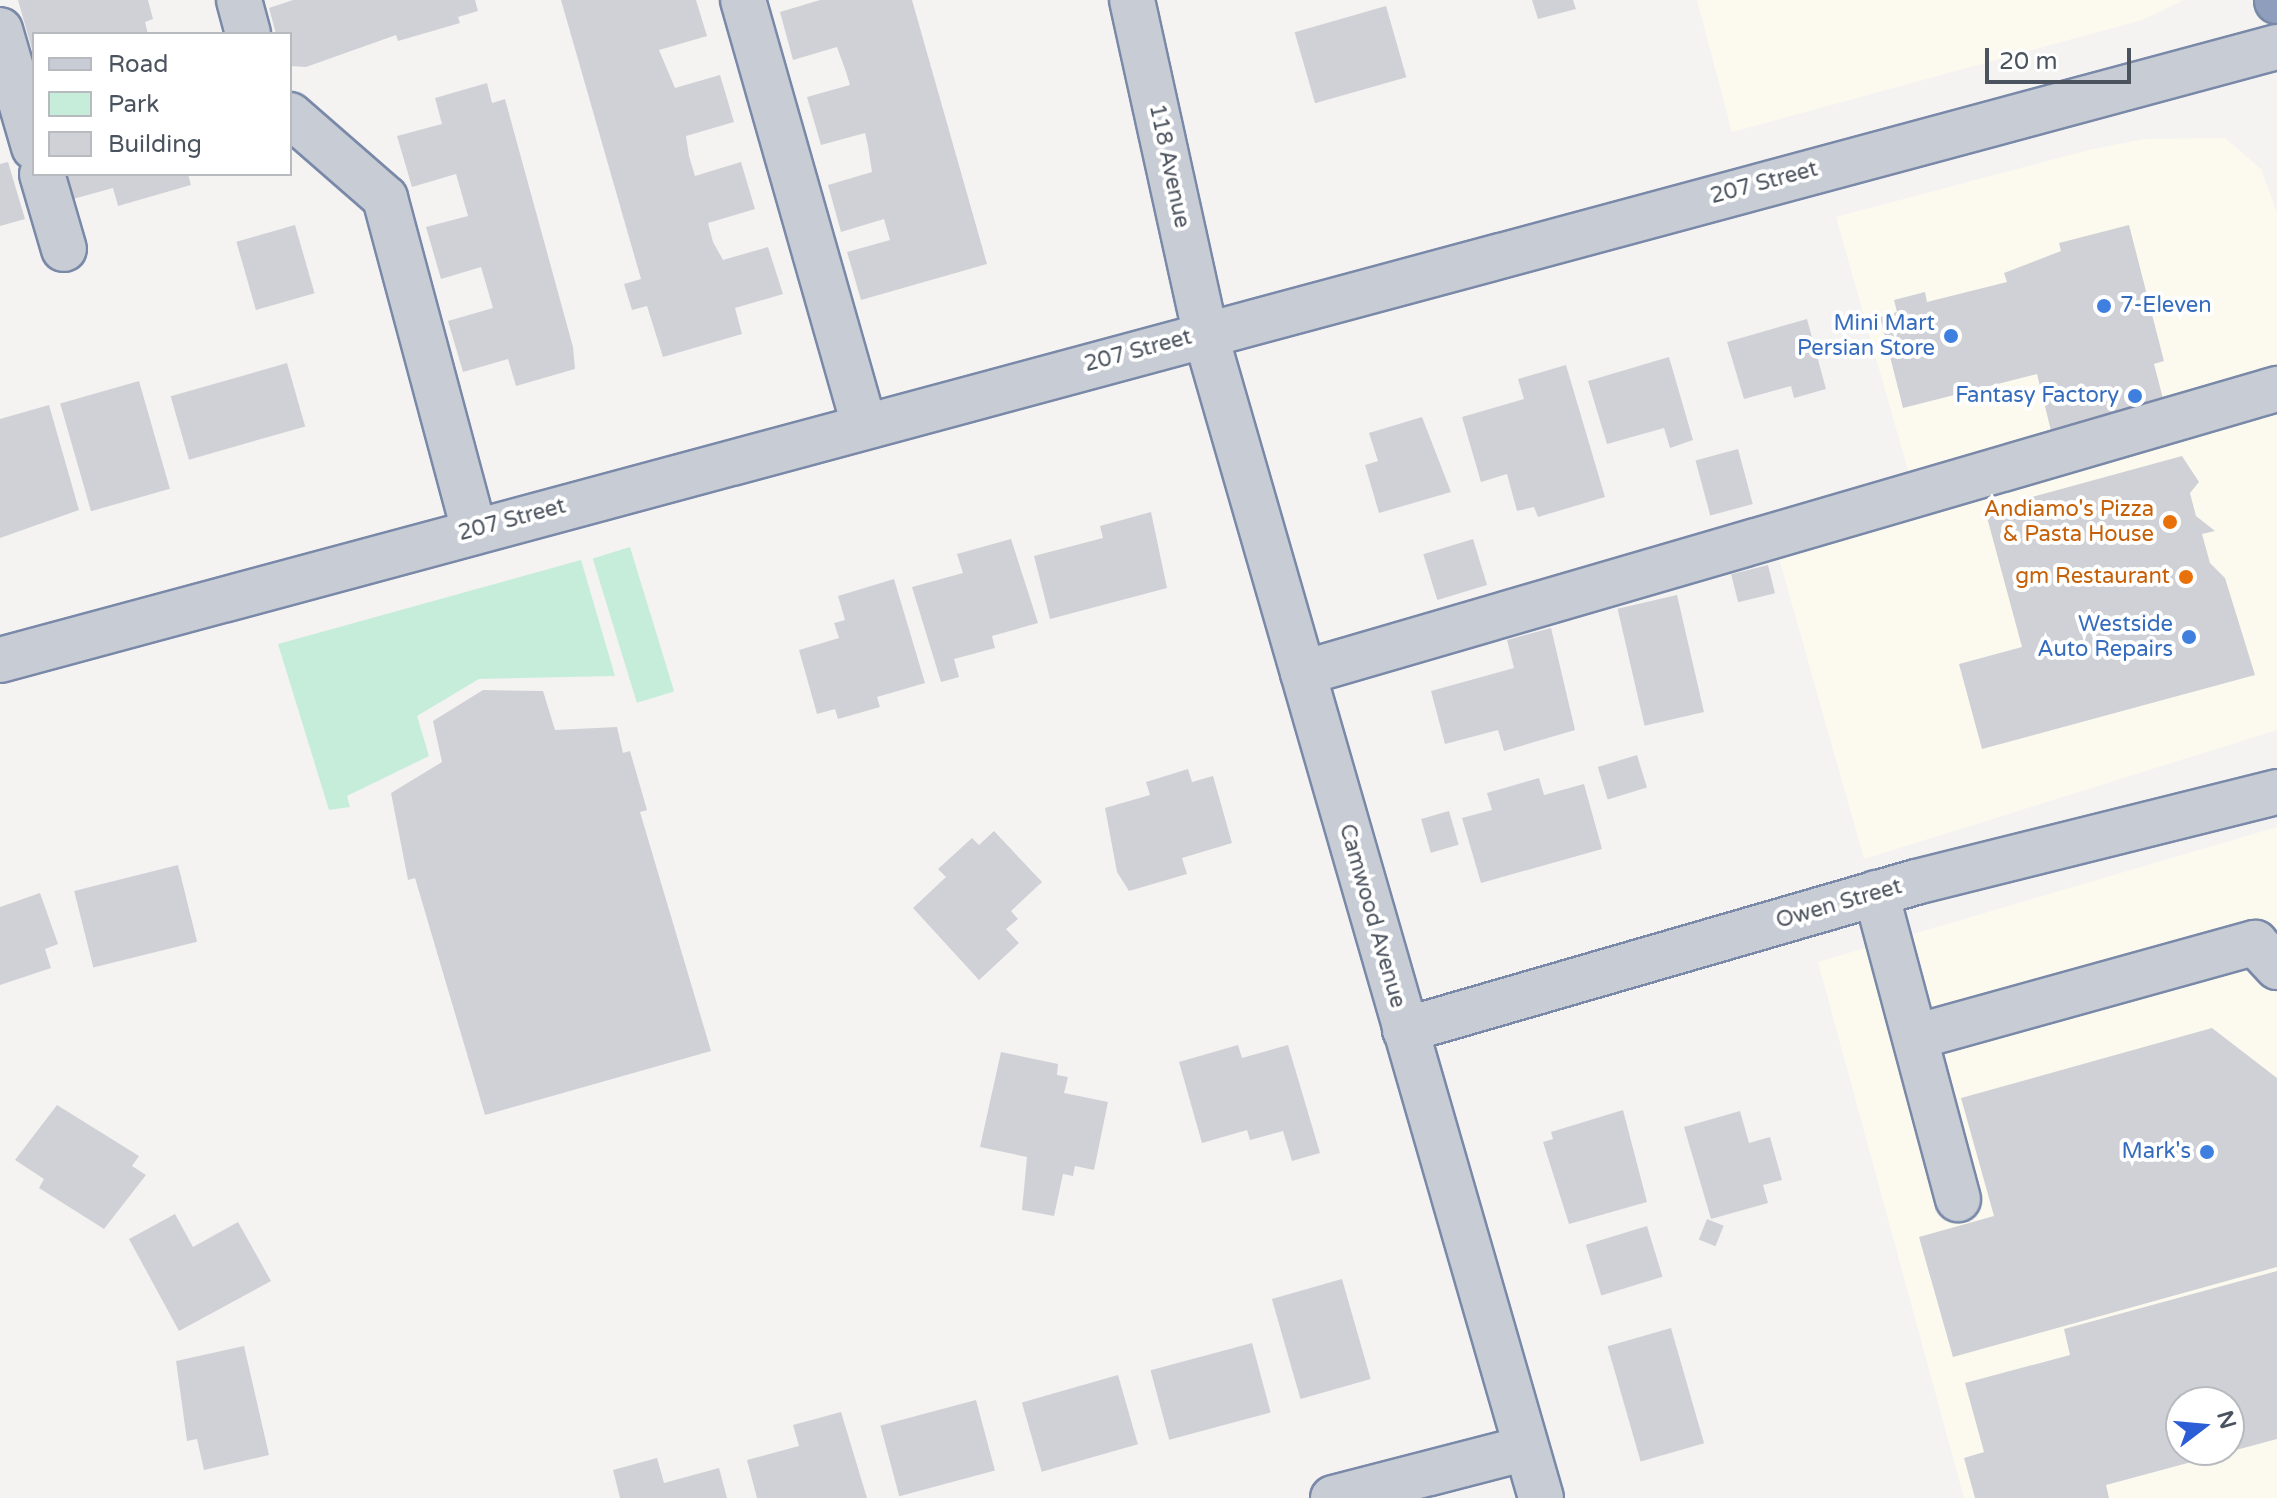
<!DOCTYPE html>
<html>
<head>
<meta charset="utf-8">
<style>
  body { margin:0 }
  #map { position:relative; width:2277px; height:1498px; overflow:hidden; background:#f4f3f2; font-family:"Varela Round",sans-serif }
  div>[style] { position:absolute }
  .commercial>* { inset:0; background:#fcfaef }
  .green>* { inset:0; background:#c6edda; transform-origin:0 0 }
  .building>* { inset:0; background:#d0d1d6; transform-origin:0 0 }
  .roads { filter:drop-shadow(2px 0 #7a89a8) drop-shadow(-2px 0 #7a89a8) drop-shadow(0 2px #7a89a8) drop-shadow(0 -2px #7a89a8) }
  .minor>* { height:44px; margin:-22px; padding:0 22px; transform-origin:22px; border-radius:22px; background:#c7ccd5 }
  .highway>* { height:44px; margin:-22px; padding:0 22px; transform-origin:22px; border-radius:22px; background:#8f9ebc }
  .dots>* { width:22px; height:22px; translate:-50% -50%; box-sizing:border-box; border:4px solid #fff; border-radius:50% }
  span { translate:-50% -50%; white-space:nowrap; text-align:center; line-height:1.15; -webkit-text-stroke:8px #fff; paint-order:stroke }
  .street-label { font-size:22px; color:#4b535e }
  .shop-label { font-size:22px; color:#366cbe }
  .left { translate:0 -50%; text-align:left }
  .right { translate:-100% -50%; text-align:right }
  .food-label { font-size:22px; color:#c56008 }
  .legend { position:absolute; left:32px; top:32px; width:260px; height:144px; box-sizing:border-box; background:#fff; border:2px solid #b7babf; margin:0; padding:10px 14px; list-style:none; font-size:24px; color:#4b535e }
  .legend li { display:flex; align-items:center; gap:16px; height:40px }
  .legend b { width:40px; border:2px solid #b7babf }
  .north { position:absolute; left:2165px; top:1386px; width:80px; height:80px; box-sizing:border-box; background:#fff; border:2px solid #b7babf; border-radius:50%; rotate:74deg; font-size:22px; font-weight:700; line-height:32px; text-align:center; color:#4b535e }
  .north::after { content:''; display:block; margin:auto; width:28px; height:36px; background:#2a5dd6; clip-path:polygon(50% 0,100% 100%,50% 72%,0 100%) }
  .scale { position:absolute; left:1985px; top:48px; width:146px; height:36px; box-sizing:border-box; border:4px solid #4b535e; border-top:0; padding-left:10px; font-size:24px; line-height:28px; white-space:nowrap; color:#4b535e; -webkit-text-stroke:6px #fff; paint-order:stroke }
</style>
</head>
<body>
<div id="map">
  <div class="commercial">
    <div style="clip-path:polygon(1697px 0,2184px 0,2142px 20px,1732px 132px)"></div>
    <div style="clip-path:polygon(2225px 138px,2261px 169px,2277px 213px,2277px 730px,1864px 859px,1773px 537px,1915px 495px,1836px 217px,2089px 150px,2144px 139px)"></div>
    <div style="clip-path:polygon(evenodd,2277px 827px,2277px 1498px,1964px 1498px,1818px 962px,2277px 827px,2181px 1402px,2229px 1402px,2229px 1450px,2181px 1450px,2181px 1402px)"></div>
  </div>
  <div class="green">
    <div style="left:630px;top:547px;width:151px;height:39px;rotate:73deg"></div>
    <div style="clip-path:polygon(581px 560px,615px 676px,479px 679px,417px 716px,429px 756px,347px 796px,350px 807px,329px 810px,278px 644px)"></div>
  </div>
  <div class="building">
    <div style="clip-path:polygon(18px 0,148px 0,153px 19px,145px 22px,148px 34px,34px 34px,33px 53px)"></div>
    <div style="clip-path:polygon(293px 0,475px 0,478px 11px,458px 17px,460px 23px,398px 41px,396px 35px,306px 67px,290px 66px,290px 34px,276px 34px,269px 8px)"></div>
    <div style="clip-path:polygon(561px 0,696px 0,707px 36px,659px 50px,675px 88px,720px 75px,734px 122px,686px 136px,689px 156px,695px 176px,741px 162px,755px 209px,708px 223px,713px 242px,723px 260px,768px 247px,783px 294px,735px 308px,742px 334px,663px 357px,647px 306px,632px 310px,624px 284px,641px 279px)"></div>
    <div style="clip-path:polygon(820px 0,912px 0,987px 264px,861px 300px,847px 252px,890px 240px,884px 219px,841px 232px,828px 185px,872px 172px,868px 146px,865px 133px,821px 145px,807px 97px,850px 85px,846px 72px,837px 47px,793px 60px,780px 12px)"></div>
    <div style="clip-path:polygon(1532px 0,1573px 0,1576px 9px,1538px 19px)"></div>
    <div style="left:1386px;top:6px;width:74px;height:95px;rotate:74deg"></div>
    <div style="clip-path:polygon(487px 83px,492px 103px,505px 99px,573px 347px,575px 369px,516px 386px,508px 359px,463px 372px,448px 321px,493px 308px,481px 267px,441px 279px,426px 227px,468px 216px,456px 174px,412px 187px,397px 136px,442px 124px,435px 98px)"></div>
    <div style="clip-path:polygon(8px 162px,25px 219px,0 226px,0 164px)"></div>
    <div style="clip-path:polygon(66px 174px,188px 174px,191px 185px,118px 206px,113px 188px,73px 199px)"></div>
    <div style="left:295px;top:225px;width:71px;height:61px;rotate:74deg"></div>
    <div style="clip-path:polygon(2129px 225px,2164px 361px,2154px 364px,2167px 414px,2054px 443px,2037px 374px,1903px 408px,1880px 317px,1897px 312px,1894px 300px,1925px 292px,1927px 302px,2007px 282px,2004px 273px,2061px 251px,2059px 243px)"></div>
    <div style="clip-path:polygon(1807px 319px,1826px 389px,1794px 398px,1791px 386px,1744px 399px,1727px 342px)"></div>
    <div style="clip-path:polygon(1669px 357px,1693px 440px,1670px 448px,1664px 428px,1607px 444px,1588px 381px)"></div>
    <div style="left:287px;top:363px;width:66px;height:121px;rotate:74deg"></div>
    <div style="clip-path:polygon(1566px 365px,1605px 497px,1538px 517px,1534px 507px,1517px 511px,1507px 474px,1481px 482px,1462px 417px,1524px 399px,1518px 379px)"></div>
    <div style="left:139px;top:381px;width:112px;height:82px;rotate:74deg"></div>
    <div style="clip-path:polygon(49px 405px,79px 510px,0 538px,0 419px)"></div>
    <div style="clip-path:polygon(1422px 417px,1451px 492px,1379px 513px,1365px 465px,1378px 461px,1369px 433px)"></div>
    <div style="left:1738px;top:449px;width:57px;height:44px;rotate:75deg"></div>
    <div style="clip-path:polygon(2182px 456px,2199px 482px,2190px 493px,2196px 516px,2215px 531px,2202px 534px,2210px 563px,2225px 578px,2255px 675px,1982px 749px,1959px 664px,2022px 647px,1985px 510px)"></div>
    <div style="clip-path:polygon(1151px 512px,1167px 588px,1050px 619px,1034px 556px,1103px 538px,1100px 526px)"></div>
    <div style="clip-path:polygon(1011px 539px,1038px 623px,992px 636px,995px 648px,954px 659px,959px 677px,941px 682px,912px 587px,963px 573px,957px 554px)"></div>
    <div style="left:1473px;top:539px;width:48px;height:52px;rotate:73deg"></div>
    <div style="left:1768px;top:565px;width:29px;height:38px;rotate:76deg"></div>
    <div style="clip-path:polygon(894px 579px,925px 683px,877px 697px,880px 707px,838px 719px,835px 709px,817px 714px,799px 650px,839px 638px,834px 623px,845px 620px,838px 596px)"></div>
    <div style="left:1677px;top:595px;width:120px;height:61px;rotate:77deg"></div>
    <div style="clip-path:polygon(1551px 628px,1575px 730px,1504px 751px,1498px 730px,1445px 744px,1431px 691px,1514px 668px,1507px 640px)"></div>
    <div style="clip-path:polygon(483px 690px,543px 691px,555px 730px,617px 727px,623px 753px,630px 751px,647px 810px,640px 812px,711px 1051px,485px 1115px,415px 878px,408px 880px,391px 793px,442px 762px,433px 721px)"></div>
    <div style="left:1637px;top:755px;width:34px;height:41px;rotate:73deg"></div>
    <div style="clip-path:polygon(1188px 769px,1192px 782px,1213px 776px,1232px 843px,1182px 858px,1187px 874px,1129px 891px,1117px 872px,1105px 808px,1150px 795px,1146px 782px)"></div>
    <div style="clip-path:polygon(1539px 778px,1544px 795px,1584px 784px,1602px 849px,1481px 883px,1462px 818px,1492px 810px,1487px 793px)"></div>
    <div style="left:1449px;top:811px;width:35px;height:29px;rotate:74deg"></div>
    <div style="clip-path:polygon(994px 831px,1042px 882px,1011px 911px,1018px 919px,1006px 929px,1019px 943px,979px 980px,913px 908px,946px 877px,938px 869px,972px 838px,979px 845px)"></div>
    <div style="left:178px;top:865px;width:79px;height:107px;rotate:76deg"></div>
    <div style="clip-path:polygon(40px 893px,58px 944px,45px 949px,51px 968px,0 985px,0 907px)"></div>
    <div style="clip-path:polygon(2212px 1028px,2277px 1078px,2277px 1267px,1953px 1357px,1919px 1237px,1994px 1216px,1961px 1098px)"></div>
    <div style="clip-path:polygon(1238px 1045px,1242px 1058px,1288px 1045px,1320px 1153px,1292px 1161px,1283px 1131px,1250px 1140px,1247px 1130px,1202px 1143px,1179px 1062px)"></div>
    <div style="clip-path:polygon(1001px 1052px,1058px 1064px,1057px 1075px,1068px 1077px,1064px 1093px,1108px 1102px,1094px 1170px,1075px 1166px,1073px 1176px,1063px 1174px,1054px 1216px,1022px 1210px,1027px 1157px,980px 1147px)"></div>
    <div style="clip-path:polygon(57px 1105px,139px 1156px,132px 1166px,146px 1175px,104px 1229px,39px 1188px,44px 1179px,15px 1160px)"></div>
    <div style="clip-path:polygon(1623px 1110px,1647px 1202px,1569px 1224px,1543px 1142px,1553px 1139px,1551px 1132px)"></div>
    <div style="clip-path:polygon(1740px 1111px,1749px 1143px,1770px 1137px,1782px 1180px,1763px 1185px,1768px 1203px,1711px 1219px,1684px 1127px)"></div>
    <div style="clip-path:polygon(175px 1214px,193px 1247px,238px 1222px,271px 1281px,179px 1331px,129px 1239px)"></div>
    <div style="left:1707px;top:1219px;width:18px;height:22px;rotate:22deg"></div>
    <div style="left:1647px;top:1226px;width:53px;height:64px;rotate:73deg"></div>
    <div style="clip-path:polygon(evenodd,2277px 1271px,2277px 1439px,2106px 1485px,2109px 1498px,1975px 1498px,1964px 1458px,1984px 1452px,1965px 1383px,2070px 1355px,2064px 1329px,2277px 1271px,2181px 1402px,2229px 1402px,2229px 1450px,2181px 1450px,2181px 1402px)"></div>
    <div style="left:1342px;top:1279px;width:104px;height:73px;rotate:74deg"></div>
    <div style="left:1671px;top:1328px;width:120px;height:66px;rotate:74deg"></div>
    <div style="left:1252px;top:1343px;width:72px;height:105px;rotate:75deg"></div>
    <div style="clip-path:polygon(244px 1346px,269px 1455px,204px 1470px,197px 1439px,187px 1441px,176px 1361px)"></div>
    <div style="left:1118px;top:1375px;width:72px;height:100px;rotate:74deg"></div>
    <div style="left:976px;top:1400px;width:73px;height:99px;rotate:75deg"></div>
    <div style="clip-path:polygon(841px 1412px,867px 1498px,757px 1498px,747px 1460px,799px 1446px,793px 1425px)"></div>
    <div style="clip-path:polygon(657px 1458px,664px 1483px,719px 1468px,727px 1498px,620px 1498px,613px 1470px)"></div>
  </div>
  <div class="roads">
    <div class="minor">
      <div style="left:239px;top:0;width:35px;rotate:75deg"></div>
      <div style="left:743px;top:0;width:443px;rotate:74.1deg"></div>
      <div style="left:1132px;top:0;width:341px;rotate:77.6deg"></div>
      <div style="left:1205px;top:333px;width:1212px;rotate:73.91deg"></div>
      <div style="left:0;top:30px;width:122px;rotate:73.8deg"></div>
      <div style="left:290px;top:115px;width:126px;rotate:41.1deg"></div>
      <div style="left:385px;top:198px;width:344px;rotate:75deg"></div>
      <div style="left:42px;top:174px;width:78px;rotate:73.7deg"></div>
      <div style="left:0;top:660px;width:2358px;rotate:-15.07deg"></div>
      <div style="left:1303px;top:673px;width:1015px;rotate:-16.26deg"></div>
      <div style="left:1876px;top:893px;width:317px;rotate:75deg"></div>
      <div style="left:1405px;top:1030px;width:532px;rotate:-16.15deg"></div>
      <div style="left:1916px;top:882px;width:372px;rotate:-14deg"></div>
      <div style="left:1915px;top:1037px;width:353px;rotate:-15.5deg"></div>
      <div style="left:2255px;top:943px;width:33px;rotate:47deg"></div>
      <div style="left:1333px;top:1498px;width:199px;rotate:-14.5deg"></div>
    </div>
    <div class="highway">
      <div style="left:2277px;top:0;width:1px;rotate:90deg"></div>
    </div>
  </div>
  <div class="dots">
    <div style="left:2104px;top:306px;background:#3f7fe0"></div>
    <div style="left:1951px;top:336px;background:#3f7fe0"></div>
    <div style="left:2135px;top:396px;background:#3f7fe0"></div>
    <div style="left:2170px;top:522px;background:#e8710a"></div>
    <div style="left:2186px;top:577px;background:#e8710a"></div>
    <div style="left:2189px;top:637px;background:#3f7fe0"></div>
    <div style="left:2207px;top:1152px;background:#3f7fe0"></div>
  </div>
  <div class="street-label">
    <span style="left:1169px;top:166px;rotate:78deg">118 Avenue</span>
    <span style="left:1764px;top:183px;rotate:-15deg">207 Street</span>
    <span style="left:1138px;top:351px;rotate:-15deg">207 Street</span>
    <span style="left:512px;top:520px;rotate:-15deg">207 Street</span>
    <span style="left:1839px;top:904px;rotate:-16deg">Owen Street</span>
    <span style="left:1372px;top:916px;rotate:74deg">Camwood Avenue</span>
  </div>
  <div class="shop-label">
    <span class="left" style="left:2120px;top:306px">7-Eleven</span>
    <span class="right" style="left:1935px;top:336px">Mini Mart<br>Persian Store</span>
    <span class="right" style="left:2119px;top:396px">Fantasy Factory</span>
    <span class="right" style="left:2173px;top:637px">Westside<br>Auto Repairs</span>
    <span class="right" style="left:2191px;top:1152px">Mark's</span>
  </div>
  <div class="food-label">
    <span class="right" style="left:2154px;top:522px">Andiamo's Pizza<br>&amp; Pasta House</span>
    <span class="right" style="left:2170px;top:577px">gm Restaurant</span>
  </div>
  <ul class="legend">
  <li><b style="height:10px;background:#c7ccd5"></b>Road</li>
  <li><b style="height:22px;background:#c6edda"></b>Park</li>
  <li><b style="height:22px;background:#d0d1d6"></b>Building</li>
  </ul>
  <div class="north">N</div>
  <div class="scale">20 m</div>
</div>
</body>
</html>
